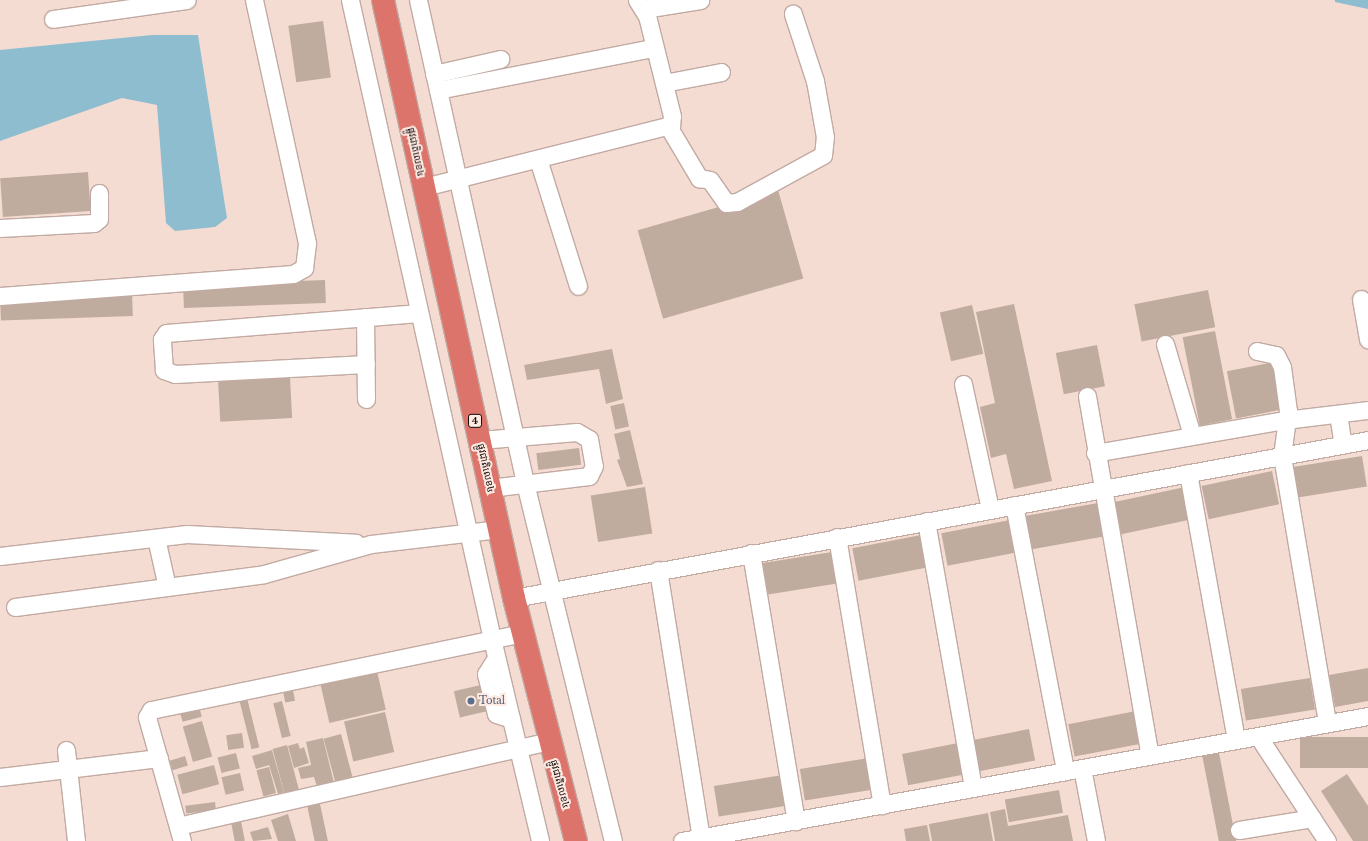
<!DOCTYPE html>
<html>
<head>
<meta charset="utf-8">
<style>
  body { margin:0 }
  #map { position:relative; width:1368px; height:841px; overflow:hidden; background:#f5dcd3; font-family:"Libre Baskerville","Noto Sans Khmer",serif }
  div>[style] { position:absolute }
  .water>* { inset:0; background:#8dbdce }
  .building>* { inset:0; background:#c0ac9e; transform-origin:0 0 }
  .roads { filter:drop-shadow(1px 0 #c1aaa2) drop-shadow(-1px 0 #c1aaa2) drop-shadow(0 1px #c1aaa2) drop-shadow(0 -1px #c1aaa2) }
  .minor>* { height:17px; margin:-8.5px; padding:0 8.5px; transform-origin:8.5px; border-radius:8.5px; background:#fff }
  .highway>* { height:22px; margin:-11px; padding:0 11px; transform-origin:11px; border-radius:11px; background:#dd746b }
  .dots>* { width:11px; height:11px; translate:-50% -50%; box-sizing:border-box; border:2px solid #feeae3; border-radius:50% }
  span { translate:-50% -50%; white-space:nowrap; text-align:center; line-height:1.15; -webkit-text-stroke:4px #feeae3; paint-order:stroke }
  .shield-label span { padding:1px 3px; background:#feeae3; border:1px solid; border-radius:3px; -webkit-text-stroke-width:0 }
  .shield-label { font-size:9px; color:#140c09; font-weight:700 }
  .street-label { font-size:10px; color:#140c09 }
  .service-label { font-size:10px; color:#4e5e75 }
  .left { translate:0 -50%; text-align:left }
</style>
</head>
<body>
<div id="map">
  <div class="water">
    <div style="clip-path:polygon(1335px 0,1368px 0,1368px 9px,1335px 2px)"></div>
    <div style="clip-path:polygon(152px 35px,198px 35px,227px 218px,215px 227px,175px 231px,166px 223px,157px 105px,122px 98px,0 141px,0 50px)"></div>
  </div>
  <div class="building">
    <div style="left:323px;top:21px;width:57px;height:35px;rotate:82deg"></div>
    <div style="left:88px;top:172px;width:39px;height:88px;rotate:86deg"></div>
    <div style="left:778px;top:190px;width:92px;height:146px;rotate:74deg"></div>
    <div style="left:325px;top:280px;width:23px;height:142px;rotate:88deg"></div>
    <div style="left:1208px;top:290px;width:38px;height:75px;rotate:79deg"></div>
    <div style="left:132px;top:292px;width:24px;height:132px;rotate:88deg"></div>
    <div style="clip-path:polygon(1014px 304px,1052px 481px,1014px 489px,1006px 454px,991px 458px,980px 407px,995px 403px,976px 312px)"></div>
    <div style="left:972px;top:305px;width:50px;height:33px;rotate:77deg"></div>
    <div style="left:1215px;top:331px;width:90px;height:33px;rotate:79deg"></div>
    <div style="left:1097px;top:345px;width:42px;height:42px;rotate:79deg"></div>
    <div style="clip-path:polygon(612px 349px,623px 399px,606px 404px,599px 369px,527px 380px,524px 365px)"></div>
    <div style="left:1275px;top:362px;width:48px;height:49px;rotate:79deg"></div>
    <div style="left:290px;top:377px;width:41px;height:72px;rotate:87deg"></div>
    <div style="left:624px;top:403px;width:24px;height:14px;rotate:78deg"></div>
    <div style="clip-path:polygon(630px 430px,643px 484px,627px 487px,617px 460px,620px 459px,614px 434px)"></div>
    <div style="left:579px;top:448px;width:17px;height:43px;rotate:83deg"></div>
    <div style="left:1362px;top:456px;width:31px;height:70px;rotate:81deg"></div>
    <div style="left:1272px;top:471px;width:34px;height:72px;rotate:78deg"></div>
    <div style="left:645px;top:487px;width:47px;height:55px;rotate:81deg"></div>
    <div style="left:1185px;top:487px;width:33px;height:72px;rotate:78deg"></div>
    <div style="left:1098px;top:503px;width:34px;height:73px;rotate:80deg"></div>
    <div style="left:1010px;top:520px;width:33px;height:70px;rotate:79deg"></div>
    <div style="left:921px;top:535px;width:33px;height:70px;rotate:79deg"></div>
    <div style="left:832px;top:552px;width:32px;height:70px;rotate:81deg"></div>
    <div style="left:376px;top:667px;width:44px;height:58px;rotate:77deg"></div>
    <div style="clip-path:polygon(1368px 668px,1368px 701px,1335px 707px,1329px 675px)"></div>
    <div style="left:1310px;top:678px;width:32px;height:70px;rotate:81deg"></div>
    <div style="left:485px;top:684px;width:27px;height:32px;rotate:77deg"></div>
    <div style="left:292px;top:685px;width:16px;height:10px;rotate:79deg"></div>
    <div style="left:246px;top:694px;width:55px;height:8px;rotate:76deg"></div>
    <div style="left:282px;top:701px;width:36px;height:9px;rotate:76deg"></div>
    <div style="left:199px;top:706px;width:11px;height:20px;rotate:75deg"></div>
    <div style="left:1136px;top:711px;width:33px;height:69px;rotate:79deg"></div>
    <div style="left:385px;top:712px;width:41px;height:42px;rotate:77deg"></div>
    <div style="left:202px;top:721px;width:37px;height:20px;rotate:74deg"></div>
    <div style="left:1029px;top:729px;width:32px;height:57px;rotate:79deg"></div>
    <div style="left:242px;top:733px;width:15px;height:16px;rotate:82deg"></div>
    <div style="left:341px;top:734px;width:46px;height:18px;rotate:75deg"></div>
    <div style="left:1368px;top:737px;width:31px;height:68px;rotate:90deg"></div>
    <div style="clip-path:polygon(323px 738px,334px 783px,317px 787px,314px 777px,301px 779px,298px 768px,311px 765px,306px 742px)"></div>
    <div style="clip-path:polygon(298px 743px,300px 749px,304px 747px,309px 763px,294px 768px,288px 746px)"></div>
    <div style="left:958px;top:743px;width:32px;height:57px;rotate:79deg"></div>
    <div style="left:287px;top:745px;width:46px;height:15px;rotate:75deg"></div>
    <div style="clip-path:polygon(272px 750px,284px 792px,278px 794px,269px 765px,256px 769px,252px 756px)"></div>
    <div style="left:236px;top:753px;width:16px;height:19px;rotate:76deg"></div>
    <div style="left:1219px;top:753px;width:90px;height:17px;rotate:79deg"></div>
    <div style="left:185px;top:756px;width:10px;height:16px;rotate:73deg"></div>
    <div style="left:869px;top:758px;width:32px;height:70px;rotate:81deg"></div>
    <div style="left:214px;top:765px;width:20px;height:38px;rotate:75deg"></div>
    <div style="left:269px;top:767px;width:27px;height:13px;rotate:75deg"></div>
    <div style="left:240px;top:773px;width:18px;height:19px;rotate:77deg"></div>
    <div style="clip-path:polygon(1347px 774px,1368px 806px,1368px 841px,1353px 841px,1321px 791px)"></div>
    <div style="left:783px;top:775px;width:31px;height:70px;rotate:81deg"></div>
    <div style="left:1059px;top:790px;width:23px;height:55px;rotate:80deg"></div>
    <div style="left:319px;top:799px;width:43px;height:13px;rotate:78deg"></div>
    <div style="left:215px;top:802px;width:8px;height:30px;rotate:83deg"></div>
    <div style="clip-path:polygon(1005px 809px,1008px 826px,1068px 815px,1073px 841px,995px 841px,990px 812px)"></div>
    <div style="clip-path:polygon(988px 813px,993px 841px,932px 841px,929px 824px)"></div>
    <div style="clip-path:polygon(288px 814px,296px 841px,278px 841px,271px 820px)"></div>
    <div style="left:241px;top:821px;width:20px;height:10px;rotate:79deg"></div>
    <div style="clip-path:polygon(927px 825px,930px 841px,906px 841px,904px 829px)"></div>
    <div style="clip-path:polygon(268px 827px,272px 839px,253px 841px,250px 832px)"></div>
  </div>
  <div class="roads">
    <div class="minor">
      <div style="left:350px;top:0;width:655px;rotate:77.47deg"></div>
      <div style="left:492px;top:639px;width:208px;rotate:76.6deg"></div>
      <div style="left:418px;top:0;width:495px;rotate:77.5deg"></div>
      <div style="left:525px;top:483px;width:369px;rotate:76.2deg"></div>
      <div style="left:644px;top:9px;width:57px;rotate:-9.1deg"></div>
      <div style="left:53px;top:19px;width:135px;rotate:-8.1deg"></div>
      <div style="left:434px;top:74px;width:68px;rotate:-12.8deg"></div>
      <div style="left:664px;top:83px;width:58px;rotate:-10.9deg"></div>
      <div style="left:438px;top:90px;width:219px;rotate:-11.1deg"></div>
      <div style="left:668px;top:126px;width:61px;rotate:59.2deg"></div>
      <div style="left:699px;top:178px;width:11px;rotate:10deg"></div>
      <div style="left:710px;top:180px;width:28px;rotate:55deg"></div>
      <div style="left:726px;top:203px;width:11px;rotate:-5deg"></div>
      <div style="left:737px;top:202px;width:98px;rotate:-28.7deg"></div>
      <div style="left:823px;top:155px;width:18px;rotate:-84deg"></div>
      <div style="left:825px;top:137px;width:57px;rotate:-100.1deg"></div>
      <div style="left:815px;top:81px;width:71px;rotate:-108.2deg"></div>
      <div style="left:538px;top:159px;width:133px;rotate:72.5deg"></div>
      <div style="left:424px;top:187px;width:255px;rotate:-14.1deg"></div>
      <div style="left:671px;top:125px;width:9px;rotate:-84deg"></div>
      <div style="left:672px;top:116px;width:103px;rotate:-104deg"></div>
      <div style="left:647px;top:16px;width:19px;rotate:-122deg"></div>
      <div style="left:0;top:228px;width:94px;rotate:-3deg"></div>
      <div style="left:94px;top:223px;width:6px;rotate:-39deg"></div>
      <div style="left:99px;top:219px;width:26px;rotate:-90deg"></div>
      <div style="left:0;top:296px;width:294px;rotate:-4.3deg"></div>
      <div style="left:293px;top:274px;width:13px;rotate:-29deg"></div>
      <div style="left:304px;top:268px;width:25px;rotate:-83deg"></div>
      <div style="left:307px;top:243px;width:249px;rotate:-102.3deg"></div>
      <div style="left:1361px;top:299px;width:41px;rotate:80.1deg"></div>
      <div style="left:365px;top:317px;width:82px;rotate:89.3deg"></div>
      <div style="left:1165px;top:344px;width:95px;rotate:73.5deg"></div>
      <div style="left:1257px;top:351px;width:19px;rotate:12deg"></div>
      <div style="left:1276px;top:355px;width:13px;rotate:63deg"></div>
      <div style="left:1282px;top:367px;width:44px;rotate:82.2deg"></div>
      <div style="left:1288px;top:411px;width:45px;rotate:97.6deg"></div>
      <div style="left:1282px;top:456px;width:271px;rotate:80.4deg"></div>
      <div style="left:366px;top:364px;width:191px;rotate:177deg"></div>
      <div style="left:175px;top:374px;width:12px;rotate:-160deg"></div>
      <div style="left:164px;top:370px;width:31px;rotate:-94deg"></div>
      <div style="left:162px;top:339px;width:7px;rotate:-56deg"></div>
      <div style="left:166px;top:333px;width:254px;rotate:-4.5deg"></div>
      <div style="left:963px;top:384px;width:128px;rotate:77.8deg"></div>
      <div style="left:1087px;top:396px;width:365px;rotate:80.1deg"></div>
      <div style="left:1338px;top:414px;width:31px;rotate:81deg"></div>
      <div style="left:480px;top:440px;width:97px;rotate:-4.7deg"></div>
      <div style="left:577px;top:432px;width:14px;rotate:30deg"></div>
      <div style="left:589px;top:439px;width:27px;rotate:80deg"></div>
      <div style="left:594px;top:466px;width:11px;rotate:117deg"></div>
      <div style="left:589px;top:476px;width:100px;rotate:173.1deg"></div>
      <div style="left:1095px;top:453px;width:193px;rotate:-9.9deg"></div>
      <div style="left:1285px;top:420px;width:84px;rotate:-6.9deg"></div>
      <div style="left:1188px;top:473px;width:271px;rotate:79.8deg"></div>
      <div style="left:1014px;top:505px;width:271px;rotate:79.1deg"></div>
      <div style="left:926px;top:521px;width:271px;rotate:80deg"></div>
      <div style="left:837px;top:537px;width:272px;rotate:80.5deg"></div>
      <div style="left:156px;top:538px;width:50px;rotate:77.3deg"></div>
      <div style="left:751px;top:553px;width:272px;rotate:80.5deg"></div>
      <div style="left:0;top:556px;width:188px;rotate:-6.7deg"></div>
      <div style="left:187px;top:534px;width:169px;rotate:3deg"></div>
      <div style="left:658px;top:570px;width:271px;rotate:80.9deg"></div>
      <div style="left:514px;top:598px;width:868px;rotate:-10.48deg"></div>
      <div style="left:15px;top:607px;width:251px;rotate:-7.5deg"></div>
      <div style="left:264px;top:574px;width:111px;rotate:-15.7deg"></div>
      <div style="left:371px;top:544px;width:129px;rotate:-6.7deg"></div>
      <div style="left:496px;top:658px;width:19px;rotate:122deg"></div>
      <div style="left:486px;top:674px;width:41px;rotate:76deg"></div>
      <div style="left:496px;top:714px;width:16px;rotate:18deg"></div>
      <div style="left:1258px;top:736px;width:126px;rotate:56.7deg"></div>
      <div style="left:66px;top:750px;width:92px;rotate:83.7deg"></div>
      <div style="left:1082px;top:768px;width:74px;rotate:79.1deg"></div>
      <div style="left:0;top:777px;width:160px;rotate:-6.8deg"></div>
      <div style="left:178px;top:826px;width:381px;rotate:-12.9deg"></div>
      <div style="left:1239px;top:830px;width:74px;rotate:-9.3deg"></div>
      <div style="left:182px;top:841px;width:129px;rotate:-105.8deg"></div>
      <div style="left:147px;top:717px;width:8px;rotate:-60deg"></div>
      <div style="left:151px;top:710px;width:380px;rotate:-11.7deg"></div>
      <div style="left:682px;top:841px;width:697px;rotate:-10.33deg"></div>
    </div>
    <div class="highway">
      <div style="left:383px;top:0;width:612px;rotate:77.64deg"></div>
      <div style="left:514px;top:598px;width:251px;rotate:75.7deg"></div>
    </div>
  </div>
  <div class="dots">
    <div style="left:471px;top:701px;background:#5c6f8a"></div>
  </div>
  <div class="shield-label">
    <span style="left:475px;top:421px">4</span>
  </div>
  <div class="street-label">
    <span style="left:416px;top:152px;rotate:78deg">ផ្លូវជាតិលេខ៤</span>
    <span style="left:486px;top:468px;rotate:78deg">ផ្លូវជាតិលេខ៤</span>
    <span style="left:560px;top:784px;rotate:75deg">ផ្លូវជាតិលេខ៤</span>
  </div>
  <div class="service-label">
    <span class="left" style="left:479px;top:701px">Total</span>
  </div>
</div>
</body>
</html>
